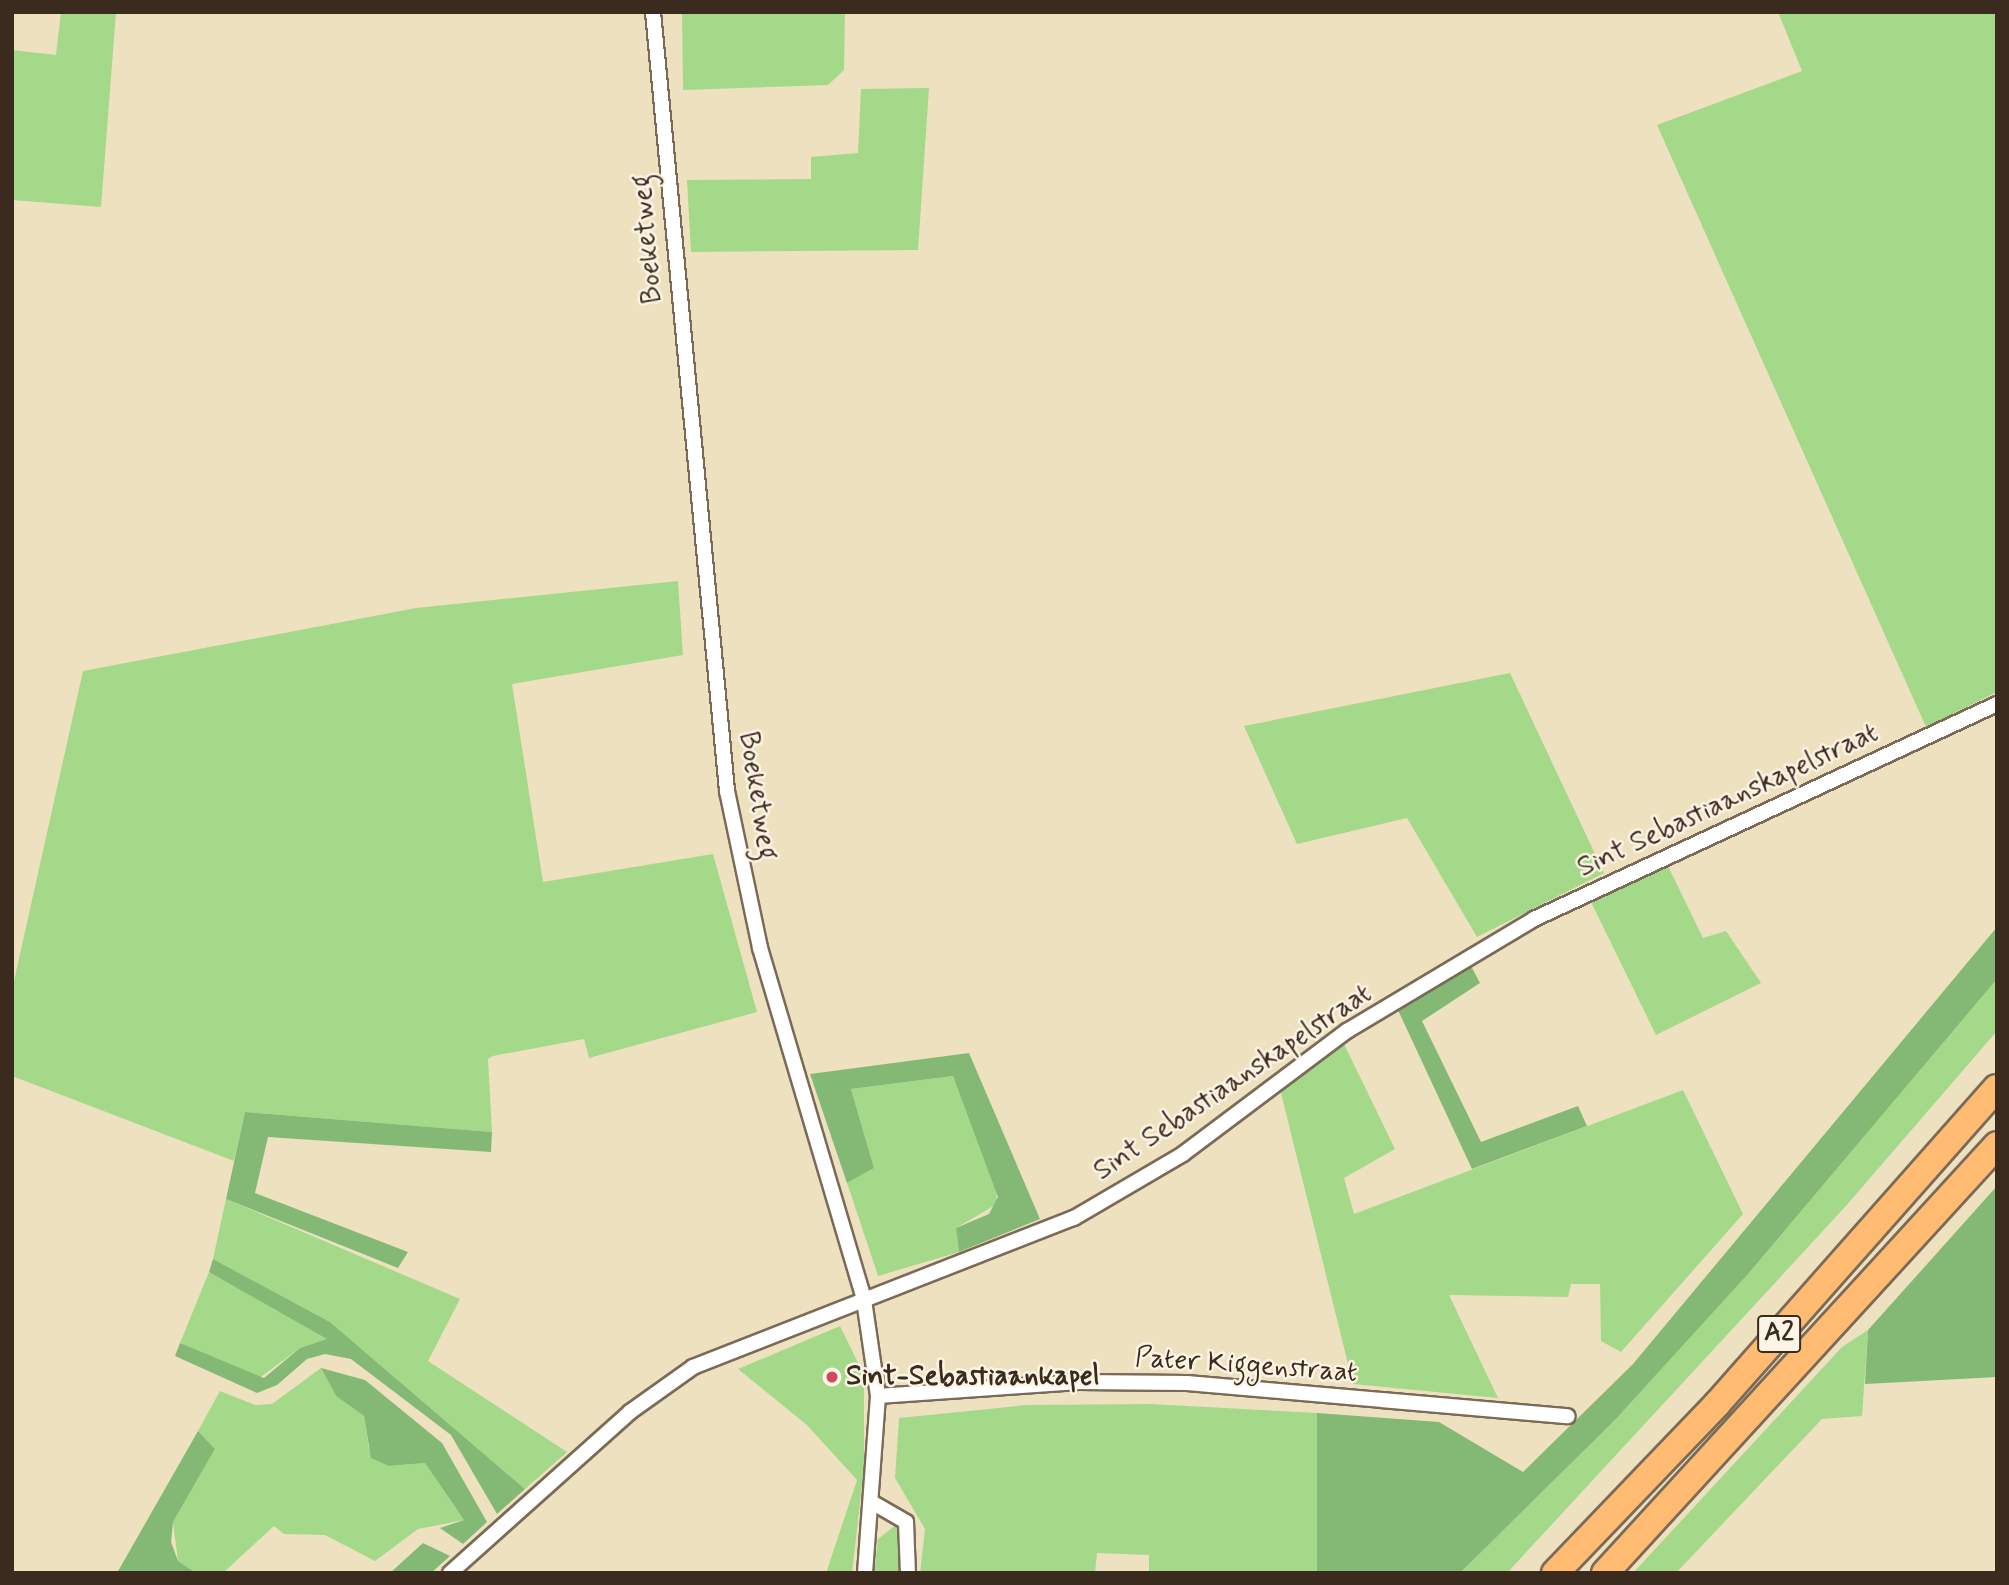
<!DOCTYPE html>
<html>
<head>
<meta charset="utf-8">
<style>
  body { margin:0 }
  #map { position:relative; width:2009px; height:1585px; overflow:hidden; background:#eee1c0; font-family:Mynerve,sans-serif }
  div>[style] { position:absolute }
  .green>* { inset:0; background:#a4d989 }
  .forest>* { inset:0; background:#83b975 }
  .roads { filter:drop-shadow(2px 0 #7a6a57) drop-shadow(-2px 0 #7a6a57) drop-shadow(0 2px #7a6a57) drop-shadow(0 -2px #7a6a57) }
  .street>* { height:14px; margin:-7px; padding:0 7px; transform-origin:7px; border-radius:7px; background:#fff }
  .highway>* { height:26px; margin:-13px; padding:0 13px; transform-origin:13px; border-radius:13px; background:#ffbb71 }
  .dots>* { width:19px; height:19px; translate:-50% -50%; box-sizing:border-box; border:4px solid #fcf5e5; border-radius:50% }
  span { translate:-50% -50%; white-space:nowrap; text-align:center; line-height:1.15; -webkit-text-stroke:5px #fcf5e5; paint-order:stroke }
  .shield-label span { padding:2px 5px; background:#fcf5e5; border:2px solid; border-radius:5px; -webkit-text-stroke-width:0 }
  .shield-label { font-size:26px; color:#3b2a1e; font-weight:700 }
  .street-label { font-size:28px; color:#3b2a1e }
  .poi-label { font-size:28px; color:#3b2a1e; font-weight:700 }
  .left { translate:0 -50%; text-align:left }
  .frame { position:absolute; inset:0; border:14px solid #3b2a1e; pointer-events:none }
</style>
</head>
<body>
<div id="map">
  <div class="green">
    <div style="clip-path:polygon(61px 12px,116px 12px,101px 207px,12px 200px,12px 50px,56px 55px)"></div>
    <div style="clip-path:polygon(682px 12px,845px 12px,844px 70px,828px 85px,683px 90px)"></div>
    <div style="clip-path:polygon(1778px 12px,1997px 12px,1997px 692px,1926px 727px,1657px 125px,1802px 71px)"></div>
    <div style="clip-path:polygon(929px 88px,918px 250px,691px 252px,687px 180px,811px 179px,811px 157px,858px 153px,861px 89px)"></div>
    <div style="clip-path:polygon(678px 581px,683px 655px,512px 684px,543px 882px,713px 854px,757px 1012px,589px 1058px,584px 1039px,493px 1056px,488px 1059px,492px 1132px,245px 1112px,234px 1161px,12px 1076px,12px 990px,83px 671px,416px 608px)"></div>
    <div style="clip-path:polygon(1510px 673px,1604px 873px,1477px 937px,1407px 818px,1297px 844px,1244px 726px)"></div>
    <div style="clip-path:polygon(1668px 866px,1703px 938px,1726px 931px,1761px 983px,1656px 1035px,1591px 902px)"></div>
    <div style="clip-path:polygon(1997px 979px,1997px 1031px,1845px 1207px,1507px 1573px,1460px 1573px,1615px 1420px,1749px 1273px)"></div>
    <div style="clip-path:polygon(1343px 1042px,1395px 1149px,1344px 1178px,1354px 1214px,1683px 1090px,1743px 1214px,1621px 1352px,1601px 1341px,1600px 1284px,1571px 1284px,1568px 1297px,1449px 1295px,1498px 1398px,1353px 1384px,1280px 1089px)"></div>
    <div style="clip-path:polygon(953px 1076px,996px 1183px,997px 1204px,956px 1228px,959px 1252px,878px 1276px,847px 1183px,874px 1168px,851px 1089px)"></div>
    <div style="clip-path:polygon(226px 1199px,460px 1299px,428px 1361px,567px 1452px,525px 1489px,330px 1322px,213px 1259px)"></div>
    <div style="clip-path:polygon(209px 1272px,322px 1334px,328px 1339px,300px 1348px,258px 1379px,180px 1343px)"></div>
    <div style="clip-path:polygon(840px 1326px,864px 1375px,864px 1468px,852px 1573px,826px 1573px,857px 1480px,807px 1425px,738px 1369px)"></div>
    <div style="clip-path:polygon(1868px 1330px,1862px 1416px,1822px 1419px,1676px 1573px,1633px 1573px,1842px 1347px)"></div>
    <div style="clip-path:polygon(321px 1368px,336px 1396px,364px 1416px,369px 1449px,389px 1466px,425px 1463px,464px 1520px,418px 1529px,375px 1561px,325px 1535px,284px 1534px,274px 1526px,223px 1573px,196px 1573px,178px 1561px,173px 1522px,215px 1449px,198px 1431px,220px 1391px,255px 1405px,272px 1404px)"></div>
    <div style="clip-path:polygon(1150px 1404px,1317px 1413px,1318px 1573px,1149px 1573px,1149px 1555px,1097px 1553px,1095px 1573px,920px 1573px,925px 1529px,895px 1478px,899px 1418px,1027px 1405px)"></div>
    <div style="clip-path:polygon(896px 1525px,906px 1537px,903px 1573px,874px 1573px,878px 1539px)"></div>
  </div>
  <div class="forest">
    <div style="clip-path:polygon(1997px 927px,1997px 979px,1749px 1273px,1615px 1420px,1460px 1573px,1317px 1572px,1317px 1413px,1439px 1422px,1523px 1472px,1633px 1364px)"></div>
    <div style="clip-path:polygon(1470px 964px,1480px 983px,1422px 1021px,1481px 1142px,1578px 1106px,1587px 1126px,1472px 1169px,1397px 1008px)"></div>
    <div style="clip-path:polygon(969px 1053px,1040px 1219px,959px 1252px,956px 1228px,989px 1214px,998px 1197px,953px 1076px,851px 1089px,874px 1168px,847px 1183px,810px 1074px)"></div>
    <div style="clip-path:polygon(245px 1112px,492px 1132px,491px 1152px,268px 1137px,255px 1193px,408px 1252px,398px 1268px,226px 1199px)"></div>
    <div style="clip-path:polygon(1997px 1186px,1997px 1377px,1865px 1384px,1868px 1330px)"></div>
    <div style="clip-path:polygon(213px 1259px,330px 1322px,525px 1489px,497px 1514px,451px 1435px,351px 1359px,325px 1354px,307px 1359px,277px 1385px,257px 1393px,175px 1356px,180px 1343px,264px 1378px,300px 1348px,327px 1339px,209px 1272px)"></div>
    <div style="clip-path:polygon(321px 1368px,365px 1380px,442px 1443px,487px 1522px,463px 1544px,440px 1528px,464px 1520px,425px 1463px,389px 1466px,371px 1458px,364px 1416px,336px 1396px)"></div>
    <div style="clip-path:polygon(198px 1431px,215px 1449px,173px 1522px,171px 1542px,178px 1561px,196px 1573px,117px 1573px)"></div>
    <div style="clip-path:polygon(423px 1543px,450px 1556px,431px 1573px,390px 1573px)"></div>
  </div>
  <div class="roads">
    <div class="street">
      <div style="left:653px;top:12px;width:783px;rotate:84.57deg"></div>
      <div style="left:727px;top:791px;width:160px;rotate:78.1deg"></div>
      <div style="left:760px;top:948px;width:367px;rotate:73.5deg"></div>
      <div style="left:864px;top:1300px;width:97px;rotate:81.7deg"></div>
      <div style="left:878px;top:1396px;width:177px;rotate:94.2deg"></div>
      <div style="left:878px;top:1396px;width:201px;rotate:-4deg"></div>
      <div style="left:1079px;top:1382px;width:108px;rotate:0.5deg"></div>
      <div style="left:1187px;top:1383px;width:382px;rotate:5deg"></div>
      <div style="left:875px;top:1504px;width:36px;rotate:30deg"></div>
      <div style="left:906px;top:1522px;width:51px;rotate:87.8deg"></div>
      <div style="left:450px;top:1573px;width:241px;rotate:-41.8deg"></div>
      <div style="left:630px;top:1412px;width:77px;rotate:-35.5deg"></div>
      <div style="left:693px;top:1367px;width:409px;rotate:-21.4deg"></div>
      <div style="left:1074px;top:1218px;width:126px;rotate:-30.4deg"></div>
      <div style="left:1183px;top:1154px;width:205px;rotate:-36.9deg"></div>
      <div style="left:1347px;top:1031px;width:218px;rotate:-30.9deg"></div>
      <div style="left:1534px;top:919px;width:510px;rotate:-24.91deg"></div>
    </div>
    <div class="highway">
      <div style="left:1555px;top:1573px;width:234px;rotate:-46.2deg"></div>
      <div style="left:1717px;top:1404px;width:422px;rotate:-48.5deg"></div>
      <div style="left:1605px;top:1573px;width:580px;rotate:-47.51deg"></div>
    </div>
  </div>
  <div class="dots">
    <div style="left:832px;top:1377px;background:#d1495b"></div>
  </div>
  <div class="shield-label">
    <span style="left:1779px;top:1334px">A2</span>
  </div>
  <div class="street-label">
    <span style="left:648px;top:239px;rotate:-95deg">Boeketweg</span>
    <span style="left:757px;top:796px;rotate:81deg">Boeketweg</span>
    <span style="left:1728px;top:801px;rotate:-25deg">Sint Sebastiaanskapelstraat</span>
    <span style="left:1233px;top:1083px;rotate:-34deg">Sint Sebastiaanskapelstraat</span>
    <span style="left:1246px;top:1366px;rotate:4deg">Pater Kiggenstraat</span>
  </div>
  <div class="poi-label">
    <span class="left" style="left:846px;top:1377px">Sint-Sebastiaankapel</span>
  </div>
  <div class="frame"></div>
</div>
</body>
</html>
